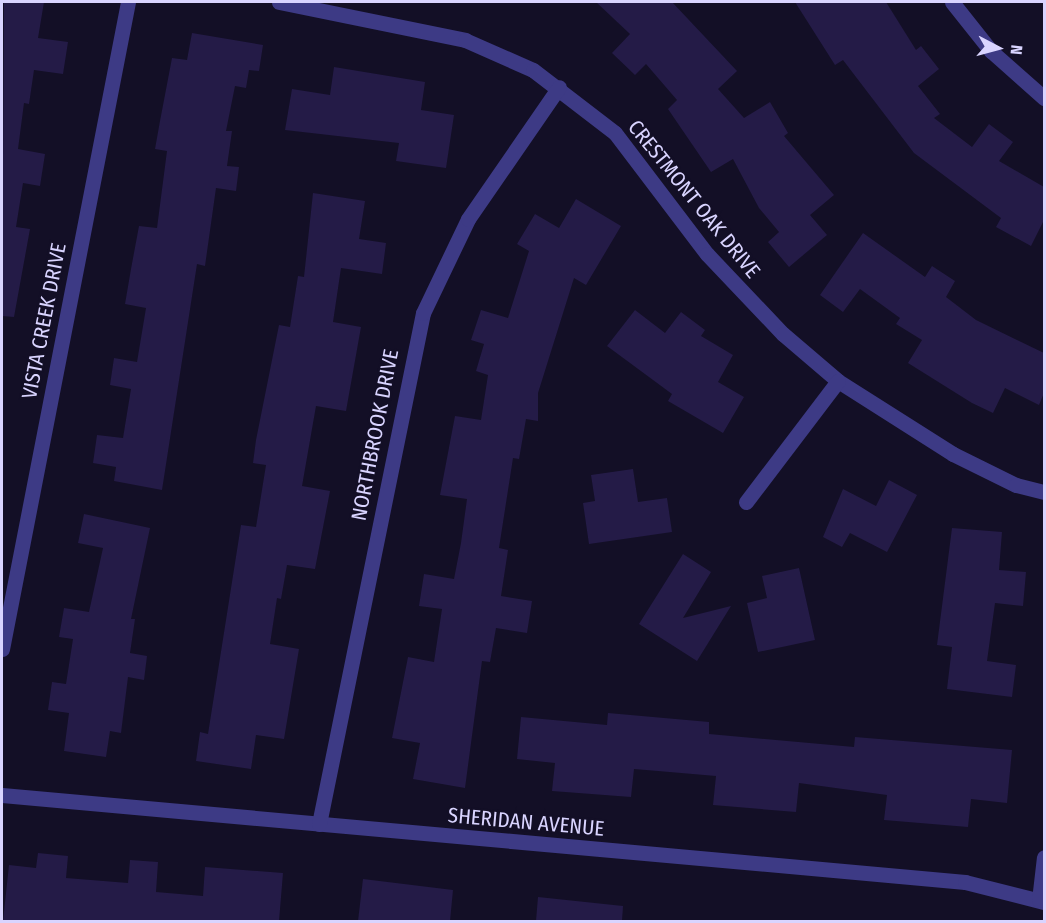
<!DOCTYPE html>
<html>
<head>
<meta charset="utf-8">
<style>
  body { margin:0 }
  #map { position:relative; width:1046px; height:923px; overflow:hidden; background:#130f26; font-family:"Fira Sans Condensed",sans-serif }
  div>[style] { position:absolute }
  .building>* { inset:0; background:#241b47 }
  .minor>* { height:15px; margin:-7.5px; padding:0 7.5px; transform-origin:7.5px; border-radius:7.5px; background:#3d3a85 }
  span { translate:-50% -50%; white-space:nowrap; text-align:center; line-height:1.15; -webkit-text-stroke:4.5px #130f26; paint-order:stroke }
  .street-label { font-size:21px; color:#d9d4ff }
  .frame { position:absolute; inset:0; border:3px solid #d9d4ff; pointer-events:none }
  .north { position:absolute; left:968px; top:18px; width:60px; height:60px; -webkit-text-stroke:4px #130f26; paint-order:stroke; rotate:96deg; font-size:16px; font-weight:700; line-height:24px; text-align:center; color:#d9d4ff }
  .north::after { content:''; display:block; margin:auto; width:21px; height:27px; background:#d9d4ff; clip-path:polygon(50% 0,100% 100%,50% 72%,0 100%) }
</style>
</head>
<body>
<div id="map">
  <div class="building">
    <div style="clip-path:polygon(4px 2px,44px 2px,38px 38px,68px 42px,63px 74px,34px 70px,29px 104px,24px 103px,18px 149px,45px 154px,40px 186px,23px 183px,16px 227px,30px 229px,14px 317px,2px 316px)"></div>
    <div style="clip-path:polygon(596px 2px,672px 2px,737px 71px,718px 89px,744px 118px,770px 102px,788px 133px,784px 136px,834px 195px,810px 215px,827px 235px,789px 267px,768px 242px,779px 232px,759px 208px,733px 159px,711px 172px,668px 109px,677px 100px,646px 64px,635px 75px,612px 53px,630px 34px)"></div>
    <div style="clip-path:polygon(795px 2px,886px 2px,916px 50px,921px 46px,939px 69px,918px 86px,940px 114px,934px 118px,972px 147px,989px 124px,1013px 142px,999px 161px,1044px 187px,1044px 220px,1031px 246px,996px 227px,1001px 218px,914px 153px,843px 60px,835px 65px)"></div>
    <div style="clip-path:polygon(192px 33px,263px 45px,259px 71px,249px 70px,246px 88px,235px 86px,226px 131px,232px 131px,227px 166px,239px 167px,236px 191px,216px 188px,205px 266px,197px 264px,162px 490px,114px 481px,116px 467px,93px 463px,97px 435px,123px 438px,131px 389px,110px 385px,114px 358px,137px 362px,146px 308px,125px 304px,131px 269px,139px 226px,157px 228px,167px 151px,155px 149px,160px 121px,172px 58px,187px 60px)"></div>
    <div style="clip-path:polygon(334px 67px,425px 82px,421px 110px,454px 115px,446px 168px,396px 161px,399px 143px,285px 130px,292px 89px,330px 95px)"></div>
    <div style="clip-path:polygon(313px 193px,365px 201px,359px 239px,386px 243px,382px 274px,341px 268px,333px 322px,361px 327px,346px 411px,316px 406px,302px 486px,330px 491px,315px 569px,287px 565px,281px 599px,277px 598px,270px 644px,299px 649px,284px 739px,256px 735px,251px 769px,196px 761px,200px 732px,208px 734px,241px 525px,256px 527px,266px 465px,253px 463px,256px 440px,279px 325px,290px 327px,298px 276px,304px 277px)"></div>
    <div style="clip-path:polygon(576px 199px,621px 226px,586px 285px,574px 278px,538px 393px,538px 421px,526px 419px,519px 459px,513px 458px,499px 548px,508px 550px,501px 596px,532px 601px,527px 633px,496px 628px,490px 662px,482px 661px,465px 788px,413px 779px,420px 743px,392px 738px,408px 657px,434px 662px,442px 609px,419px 606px,424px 574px,454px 579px,461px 543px,467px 499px,440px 495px,455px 416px,481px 420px,488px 375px,476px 371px,484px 344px,471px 340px,481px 310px,508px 318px,529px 251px,517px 244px,535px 214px,559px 228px)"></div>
    <div style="clip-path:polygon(863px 233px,925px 277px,932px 266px,955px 281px,946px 297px,976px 320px,1044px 353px,1044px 393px,1039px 405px,1005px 388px,993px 413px,972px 403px,908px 363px,922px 340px,896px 324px,900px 318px,860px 289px,843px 312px,820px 295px)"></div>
    <div style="clip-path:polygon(635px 310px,665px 333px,681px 312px,705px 330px,701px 336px,733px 355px,718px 382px,744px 397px,723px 433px,668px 401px,672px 394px,607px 346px)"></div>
    <div style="clip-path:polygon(633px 469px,638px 502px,667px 498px,672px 532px,589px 544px,583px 503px,595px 501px,591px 475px)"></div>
    <div style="clip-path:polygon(889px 480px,917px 495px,887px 552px,850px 533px,842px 547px,823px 537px,843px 489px,876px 506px)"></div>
    <div style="clip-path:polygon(84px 514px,150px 528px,131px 619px,135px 619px,130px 653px,147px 656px,144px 680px,128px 677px,121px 733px,110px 731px,106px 757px,64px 751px,69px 713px,48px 710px,52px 682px,66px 684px,73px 639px,59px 637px,64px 608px,89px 612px,103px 548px,78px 543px)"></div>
    <div style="clip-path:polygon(952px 528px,1002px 532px,999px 570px,1026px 572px,1023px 606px,995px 603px,987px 661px,1016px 665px,1012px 697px,947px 689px,952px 647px,937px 645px)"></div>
    <div style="clip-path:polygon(683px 554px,711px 572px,683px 618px,731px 606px,697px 661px,639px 624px)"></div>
    <div style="clip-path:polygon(799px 568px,815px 640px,758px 652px,747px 603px,767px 598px,762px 576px)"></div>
    <div style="clip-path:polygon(608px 713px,709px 722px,709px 734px,854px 747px,855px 737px,1012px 750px,1007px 803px,971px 799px,968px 827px,884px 820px,887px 795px,799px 783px,796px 812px,713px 805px,716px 776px,658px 771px,634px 769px,631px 797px,552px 791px,555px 763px,517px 759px,521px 717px,607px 725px)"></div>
    <div style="clip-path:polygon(38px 853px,68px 856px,66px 878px,128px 883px,130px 860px,158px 862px,156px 892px,203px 896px,205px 867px,283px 873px,279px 921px,3px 921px,9px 865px,36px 868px)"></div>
    <div style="clip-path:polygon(363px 879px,453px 890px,450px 921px,358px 921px)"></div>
    <div style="clip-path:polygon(538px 897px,623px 906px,622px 921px,536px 921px)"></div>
  </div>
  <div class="minor">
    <div style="left:279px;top:2px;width:190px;rotate:11.5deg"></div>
    <div style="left:465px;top:40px;width:74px;rotate:23.8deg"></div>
    <div style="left:533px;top:70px;width:103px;rotate:37.5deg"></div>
    <div style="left:615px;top:133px;width:152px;rotate:52.8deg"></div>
    <div style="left:707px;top:254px;width:110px;rotate:46.5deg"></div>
    <div style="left:783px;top:334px;width:72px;rotate:40.5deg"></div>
    <div style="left:838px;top:381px;width:136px;rotate:32.4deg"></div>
    <div style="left:953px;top:454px;width:70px;rotate:26.2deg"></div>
    <div style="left:1016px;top:485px;width:29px;rotate:14deg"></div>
    <div style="left:952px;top:2px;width:63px;rotate:51.5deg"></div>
    <div style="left:991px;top:51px;width:71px;rotate:41.6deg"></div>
    <div style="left:746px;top:502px;width:152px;rotate:-52.8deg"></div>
    <div style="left:2px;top:649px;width:659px;rotate:-78.98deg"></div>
    <div style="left:2px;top:795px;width:967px;rotate:5.16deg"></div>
    <div style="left:965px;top:882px;width:81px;rotate:14.2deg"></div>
    <div style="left:319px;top:824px;width:521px;rotate:-78.5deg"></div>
    <div style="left:423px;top:313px;width:104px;rotate:-64.4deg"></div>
    <div style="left:468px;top:219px;width:160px;rotate:-55.4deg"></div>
    <div style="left:1039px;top:900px;width:43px;rotate:-83.4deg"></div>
  </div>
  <div class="street-label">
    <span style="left:694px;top:199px;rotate:51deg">CRESTMONT OAK DRIVE</span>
    <span style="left:44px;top:321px;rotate:-79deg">VISTA CREEK DRIVE</span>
    <span style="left:375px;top:435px;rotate:-79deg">NORTHBROOK DRIVE</span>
    <span style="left:526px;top:822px;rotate:5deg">SHERIDAN AVENUE</span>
  </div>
  <div class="frame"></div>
  <div class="north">N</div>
</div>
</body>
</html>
